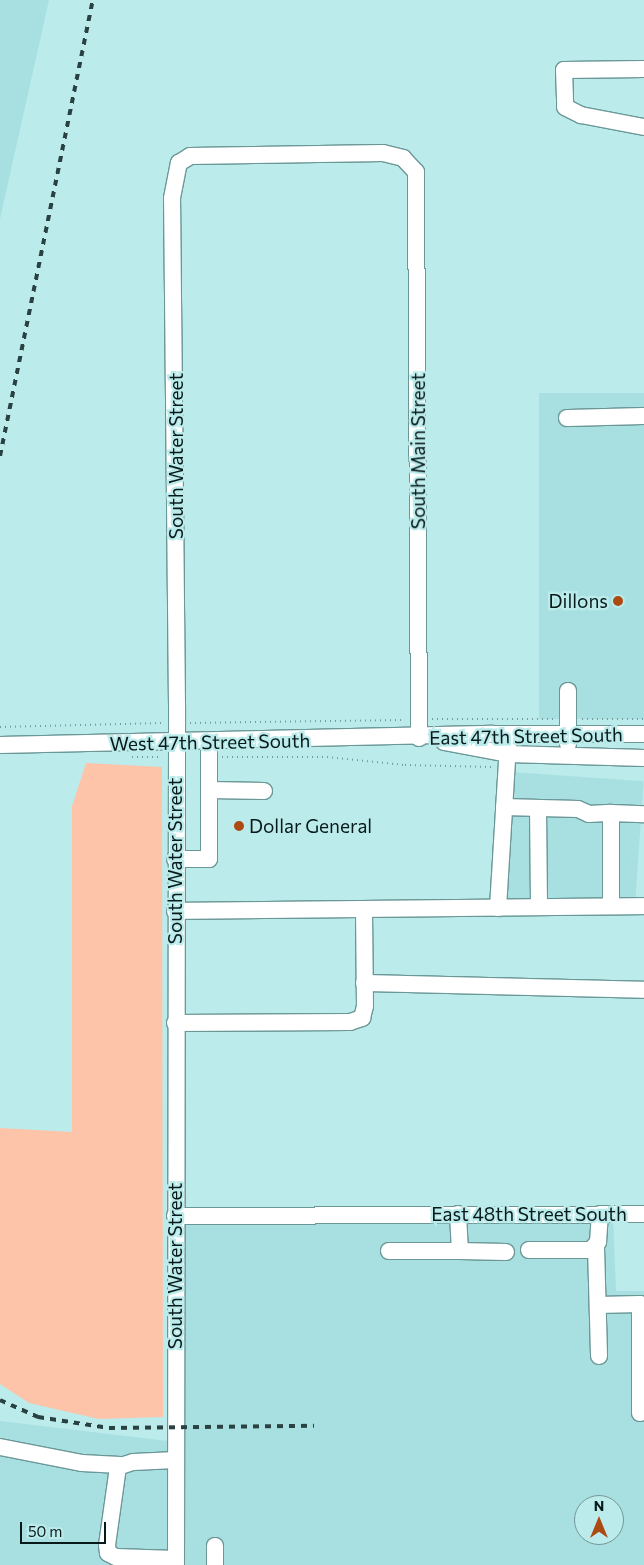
<!DOCTYPE html>
<html>
<head>
<meta charset="utf-8">
<style>
  body { margin:0 }
  #map { position:relative; width:644px; height:1565px; overflow:hidden; background:#bcebeb; font-family:Commissioner,sans-serif }
  div>[style] { position:absolute }
  .built>* { inset:0; background:#a8e0e1; transform-origin:0 0 }
  .green>* { inset:0; background:#fec4aa }
  .path>* { height:2px; margin-top:-1px; transform-origin:0; background:repeating-linear-gradient(90deg,#779b9b 0 1px,transparent 0 5px) }
  .roads { filter:drop-shadow(1px 0 #6b9797) drop-shadow(-1px 0 #6b9797) drop-shadow(0 1px #6b9797) drop-shadow(0 -1px #6b9797) }
  .minor>* { height:16px; margin:-8px; padding:0 8px; transform-origin:8px; border-radius:8px; background:#fff }
  .rail>* { height:4px; margin-top:-2px; transform-origin:0; background:repeating-linear-gradient(90deg,#2a4142 0 6px,transparent 0 12px) }
  .dots>* { width:14px; height:14px; translate:-50% -50%; box-sizing:border-box; border:2px solid #bcebeb; border-radius:50% }
  span { translate:-50% -50%; white-space:nowrap; text-align:center; line-height:1.15; -webkit-text-stroke:4.5px #bcebeb; paint-order:stroke }
  .street-label { font-size:19px; color:#08191a }
  .poi-label { font-size:19px; color:#08191a }
  .right { translate:-100% -50%; text-align:right }
  .left { translate:0 -50%; text-align:left }
  .north { position:absolute; left:574px; top:1495px; width:50px; height:50px; box-sizing:border-box; background:#bcebeb; border:1px solid #749797; border-radius:50%; rotate:0deg; font-size:14px; font-weight:700; line-height:20px; text-align:center; color:#08191a }
  .north::after { content:''; display:block; margin:auto; width:18px; height:22px; background:#ad4a12; clip-path:polygon(50% 0,100% 100%,50% 72%,0 100%) }
  .scale { position:absolute; left:20px; top:1522px; width:86px; height:22px; box-sizing:border-box; border:2px solid #08191a; border-top:0; padding-left:6px; font-size:15px; line-height:18px; white-space:nowrap; color:#08191a; -webkit-text-stroke:4px #bcebeb; paint-order:stroke }
</style>
</head>
<body>
<div id="map">
  <div class="built">
    <div style="clip-path:polygon(0 0,49px 0,0 219px)"></div>
    <div style="left:539px;top:393px;width:105px;height:326px"></div>
    <div style="left:498px;top:771px;width:146px;height:130px;rotate:4deg"></div>
    <div style="clip-path:polygon(evenodd,613px 1214px,616px 1291px,644px 1291px,644px 1565px,0 1565px,0 1421px,176px 1442px,175px 1216px,613px 1214px,584px 1505px,614px 1505px,614px 1535px,584px 1535px,584px 1505px)"></div>
  </div>
  <div class="green">
    <div style="clip-path:polygon(86px 763px,162px 767px,163px 1417px,99px 1419px,29px 1403px,0 1384px,0 1128px,72px 1132px,72px 806px)"></div>
  </div>
  <div class="path">
    <div style="left:432px;top:719px;width:123px"></div>
    <div style="left:582px;top:719px;width:62px"></div>
    <div style="left:190px;top:723px;width:215px;rotate:-0.8deg"></div>
    <div style="left:0;top:727px;width:163px;rotate:-1.4deg"></div>
    <div style="left:132px;top:757px;width:30px"></div>
    <div style="left:222px;top:757px;width:105px"></div>
    <div style="left:327px;top:757px;width:78px;rotate:5.9deg"></div>
    <div style="left:405px;top:765px;width:87px;rotate:1.3deg"></div>
  </div>
  <div class="roads">
    <div class="minor">
      <div style="left:644px;top:69px;width:80px;rotate:179.3deg"></div>
      <div style="left:564px;top:70px;width:37px;rotate:88deg"></div>
      <div style="left:565px;top:107px;width:18px;rotate:27deg"></div>
      <div style="left:581px;top:115px;width:64px;rotate:10.8deg"></div>
      <div style="left:567px;top:418px;width:77px;rotate:-1.5deg"></div>
      <div style="left:444px;top:742px;width:65px;rotate:10.6deg"></div>
      <div style="left:508px;top:754px;width:136px;rotate:1.7deg"></div>
      <div style="left:568px;top:744px;width:53px;rotate:-90deg"></div>
      <div style="left:0;top:745px;width:493px;rotate:-1.3deg"></div>
      <div style="left:493px;top:734px;width:151px"></div>
      <div style="left:210px;top:790px;width:54px;rotate:1.1deg"></div>
      <div style="left:504px;top:807px;width:74px;rotate:1.5deg"></div>
      <div style="left:578px;top:809px;width:12px;rotate:24deg"></div>
      <div style="left:589px;top:814px;width:22px;rotate:-3deg"></div>
      <div style="left:538px;top:808px;width:99px;rotate:89.4deg"></div>
      <div style="left:175px;top:859px;width:34px"></div>
      <div style="left:209px;top:859px;width:117px;rotate:-90deg"></div>
      <div style="left:611px;top:906px;width:93px;rotate:-90deg"></div>
      <div style="left:611px;top:813px;width:33px;rotate:2deg"></div>
      <div style="left:498px;top:908px;width:163px;rotate:-86.5deg"></div>
      <div style="left:175px;top:911px;width:469px;rotate:-0.6deg"></div>
      <div style="left:364px;top:983px;width:280px;rotate:1.4deg"></div>
      <div style="left:175px;top:1023px;width:175px;rotate:-0.3deg"></div>
      <div style="left:350px;top:1022px;width:13px;rotate:-18deg"></div>
      <div style="left:362px;top:1018px;width:12px;rotate:-76deg"></div>
      <div style="left:365px;top:1006px;width:97px;rotate:-90.6deg"></div>
      <div style="left:458px;top:1214px;width:37px;rotate:87deg"></div>
      <div style="left:460px;top:1251px;width:46px;rotate:1.2deg"></div>
      <div style="left:175px;top:1216px;width:469px;rotate:-0.2deg"></div>
      <div style="left:596px;top:1247px;width:109px;rotate:88.4deg"></div>
      <div style="left:529px;top:1250px;width:62px"></div>
      <div style="left:591px;top:1250px;width:11px;rotate:-49deg"></div>
      <div style="left:598px;top:1242px;width:28px;rotate:-86deg"></div>
      <div style="left:389px;top:1251px;width:71px"></div>
      <div style="left:598px;top:1305px;width:42px;rotate:-1.4deg"></div>
      <div style="left:640px;top:1304px;width:109px;rotate:90deg"></div>
      <div style="left:0;top:1447px;width:84px;rotate:11deg"></div>
      <div style="left:82px;top:1463px;width:38px;rotate:3deg"></div>
      <div style="left:176px;top:1460px;width:43px;rotate:177.3deg"></div>
      <div style="left:133px;top:1462px;width:16px;rotate:162deg"></div>
      <div style="left:118px;top:1467px;width:79px;rotate:98deg"></div>
      <div style="left:107px;top:1545px;width:8px;rotate:83deg"></div>
      <div style="left:108px;top:1553px;width:9px;rotate:27deg"></div>
      <div style="left:116px;top:1557px;width:60px;rotate:1.9deg"></div>
      <div style="left:215px;top:1546px;width:19px;rotate:90deg"></div>
      <div style="left:176px;top:1565px;width:859px;rotate:-89.93deg"></div>
      <div style="left:177px;top:706px;width:508px;rotate:-90.56deg"></div>
      <div style="left:172px;top:198px;width:36px;rotate:-79deg"></div>
      <div style="left:179px;top:163px;width:13px;rotate:-32deg"></div>
      <div style="left:190px;top:156px;width:193px;rotate:-0.9deg"></div>
      <div style="left:383px;top:153px;width:21px;rotate:14deg"></div>
      <div style="left:403px;top:158px;width:19px;rotate:47deg"></div>
      <div style="left:416px;top:172px;width:566px;rotate:89.7deg"></div>
    </div>
  </div>
  <div class="rail">
    <div style="left:0;top:456px;width:465px;rotate:-78.5deg"></div>
    <div style="left:0;top:1400px;width:42px;rotate:24.1deg"></div>
    <div style="left:38px;top:1417px;width:72px;rotate:8.8deg"></div>
    <div style="left:109px;top:1428px;width:205px;rotate:-0.6deg"></div>
  </div>
  <div class="dots">
    <div style="left:618px;top:601px;background:#ad4a12"></div>
    <div style="left:239px;top:826px;background:#ad4a12"></div>
  </div>
  <div class="street-label">
    <span style="left:418px;top:451px;rotate:-90deg">South Main Street</span>
    <span style="left:176px;top:456px;rotate:-90deg">South Water Street</span>
    <span style="left:526px;top:736px;rotate:-1deg">East 47th Street South</span>
    <span style="left:210px;top:742px;rotate:-1deg">West 47th Street South</span>
    <span style="left:175px;top:861px;rotate:-90deg">South Water Street</span>
    <span style="left:529px;top:1214px">East 48th Street South</span>
    <span style="left:175px;top:1266px;rotate:-90deg">South Water Street</span>
  </div>
  <div class="poi-label">
    <span class="right" style="left:608px;top:601px">Dillons</span>
    <span class="left" style="left:249px;top:826px">Dollar General</span>
  </div>
  <div class="north">N</div>
  <div class="scale">50 m</div>
</div>
</body>
</html>
